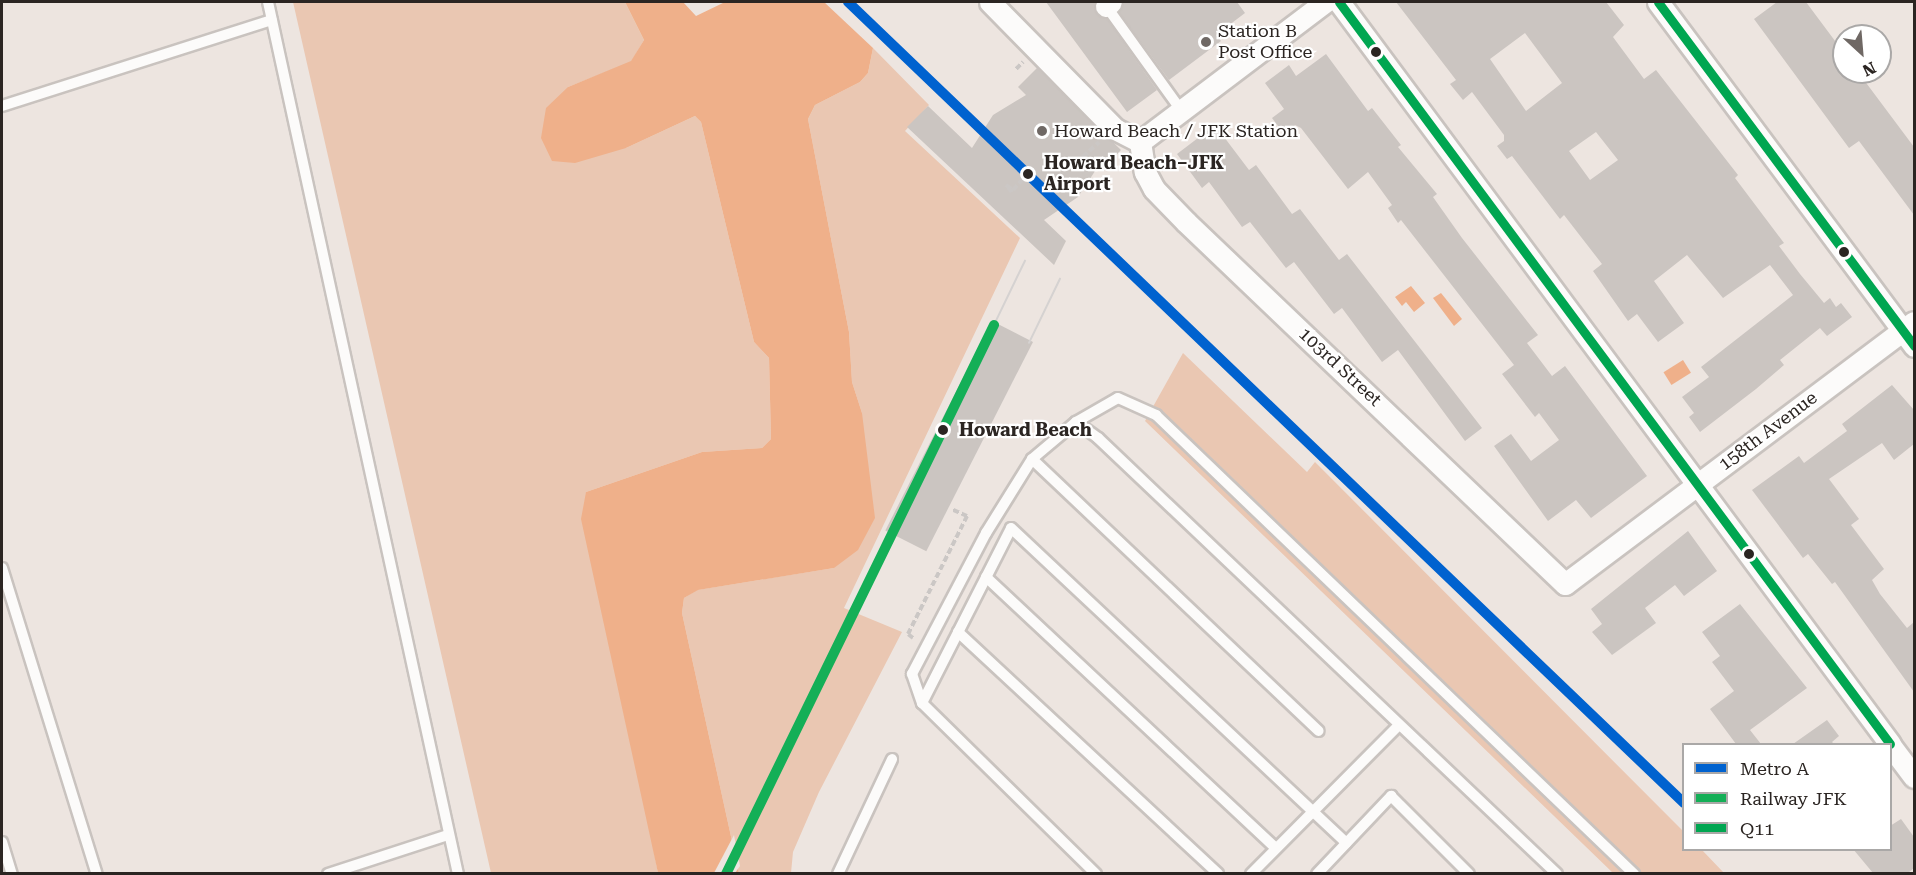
<!DOCTYPE html>
<html>
<head>
<meta charset="utf-8">
<style>
  body { margin:0 }
  #map { position:relative; width:1916px; height:875px; overflow:hidden; background:#ede5e0; font-family:"Roboto Serif",serif }
  div>[style] { position:absolute }
  .green>* { inset:0; background:#eac7b2 }
  .water>* { inset:0; background:#efb08a; transform-origin:0 0 }
  .pier>* { inset:0; background:#ede5e0 }
  .building>* { inset:0; background:#cbc5c1; transform-origin:0 0 }
  .path>* { height:4px; margin-top:-2px; transform-origin:0; background:repeating-linear-gradient(90deg,#cbc7c5 0 6px,transparent 0 9px) }
  .roads { filter:drop-shadow(2px 0 #c9c3bf) drop-shadow(-2px 0 #c9c3bf) drop-shadow(0 2px #c9c3bf) drop-shadow(0 -2px #c9c3bf) }
  .service>* { height:10px; margin:-5px; padding:0 5px; transform-origin:5px; border-radius:5px; background:#fcfbfa }
  .minor>* { height:21px; margin:-10.5px; padding:0 10.5px; transform-origin:10.5px; border-radius:10.5px; background:#fcfbfa }
  .tram>* { height:1.5px; margin:-0.75px; padding:0 0.75px; transform-origin:0.75px; border-radius:0.75px; background:#d5d2d1 }
  .bus-1>* { height:9px; margin:-4.5px; padding:0 4.5px; transform-origin:4.5px; border-radius:4.5px; background:#00a651 }
  .rail-1>* { height:10px; margin:-5px; padding:0 5px; transform-origin:5px; border-radius:5px; background:#14af57 }
  .metro-1>* { height:10px; margin:-5px; padding:0 5px; transform-origin:5px; border-radius:5px; background:#0062cf }
  .dots>* { width:16px; height:16px; translate:-50% -50%; box-sizing:border-box; border:3px solid #fff; border-radius:50% }
  span { translate:-50% -50%; white-space:nowrap; text-align:center; line-height:1.15; -webkit-text-stroke:4.5px #fff; paint-order:stroke }
  .poi-label { font-size:18px; color:#2b2522 }
  .left { translate:0 -50%; text-align:left }
  .stop-label { font-size:18px; color:#2b2522; font-weight:700 }
  .street-label { font-size:18px; color:#2b2522 }
  .frame { position:absolute; inset:0; border:3px solid #2b2522; pointer-events:none }
  .legend { position:absolute; left:1682px; top:743px; width:210px; height:108px; box-sizing:border-box; background:#fff; border:2px solid #aaa8a7; margin:0; padding:8px 10px; list-style:none; font-size:18px; color:#2b2522 }
  .legend li { display:flex; align-items:center; gap:12px; height:30px }
  .legend b { width:30px; border:2px solid #aaa8a7 }
  .north { position:absolute; left:1832px; top:24px; width:60px; height:60px; box-sizing:border-box; background:#fff; border:2px solid #aaa8a7; border-radius:50%; rotate:154deg; font-size:16px; font-weight:700; line-height:24px; text-align:center; color:#2b2522 }
  .north::after { content:''; display:block; margin:auto; width:21px; height:27px; background:#6f6864; clip-path:polygon(50% 0,100% 100%,50% 72%,0 100%) }
</style>
</head>
<body>
<div id="map">
  <div class="green">
    <div style="clip-path:polygon(293px 2px,625px 2px,644px 40px,631px 62px,568px 87px,626px 148px,695px 116px,701px 122px,754px 342px,769px 358px,771px 439px,762px 448px,702px 452px,586px 492px,658px 873px,491px 873px)"></div>
    <div style="clip-path:polygon(873px 48px,929px 105px,905px 131px,1020px 238px,844px 608px,902px 632px,819px 792px,793px 852px,791px 873px,739px 873px,682px 613px,684px 598px,697px 590px,834px 568px,862px 413px,852px 382px,849px 332px,808px 119px,815px 105px,860px 82px,868px 73px)"></div>
    <div style="clip-path:polygon(1183px 353px,1307px 472px,1315px 462px,1683px 831px,1684px 850px,1702px 850px,1724px 873px,1613px 873px,1145px 421px)"></div>
  </div>
  <div class="water">
    <div style="clip-path:polygon(625px 2px,683px 2px,696px 16px,725px 2px,824px 2px,873px 48px,868px 73px,860px 82px,815px 105px,808px 119px,849px 332px,852px 382px,862px 413px,875px 518px,858px 550px,834px 568px,698px 590px,684px 598px,682px 613px,739px 873px,658px 873px,581px 519px,586px 492px,702px 452px,762px 448px,771px 439px,769px 358px,754px 342px,701px 122px,695px 116px,626px 148px,575px 163px,552px 161px,541px 138px,546px 108px,568px 87px,631px 61px,644px 40px)"></div>
    <div style="clip-path:polygon(1411px 286px,1425px 303px,1414px 312px,1406px 302px,1402px 306px,1395px 297px)"></div>
    <div style="clip-path:polygon(1441px 293px,1462px 319px,1454px 326px,1433px 298px)"></div>
    <div style="left:1683px;top:360px;width:15px;height:23px;rotate:58deg"></div>
  </div>
  <div class="pier">
    <div style="clip-path:polygon(734px 835px,740px 866px,735px 873px,714px 873px)"></div>
  </div>
  <div class="building">
    <div style="clip-path:polygon(1046px 2px,1094px 2px,1096px 13px,1106px 18px,1157px 90px,1127px 112px)"></div>
    <div style="clip-path:polygon(1124px 2px,1237px 2px,1245px 13px,1216px 35px,1221px 41px,1169px 80px,1119px 12px)"></div>
    <div style="clip-path:polygon(evenodd,1396px 2px,1606px 2px,1624px 25px,1613px 37px,1644px 79px,1656px 70px,1738px 175px,1735px 178px,1784px 243px,1779px 246px,1800px 274px,1824px 303px,1830px 298px,1836px 307px,1841px 303px,1852px 317px,1827px 336px,1820px 328px,1780px 360px,1784px 365px,1756px 389px,1700px 432px,1689px 417px,1694px 413px,1682px 397px,1709px 377px,1701px 367px,1793px 295px,1770px 265px,1723px 298px,1687px 255px,1654px 281px,1684px 323px,1658px 342px,1637px 314px,1628px 321px,1593px 271px,1602px 264px,1564px 215px,1560px 219px,1512px 156px,1507px 159px,1497px 146px,1504px 141px,1504px 135px,1472px 92px,1463px 100px,1450px 84px,1456px 80px,1396px 2px,1525px 33px,1562px 83px,1526px 111px,1490px 59px,1525px 33px,1396px 2px,1596px 132px,1618px 160px,1590px 180px,1569px 151px,1596px 132px)"></div>
    <div style="clip-path:polygon(1777px 2px,1806px 2px,1844px 53px,1844px 72px,1858px 72px,1914px 147px,1914px 215px,1859px 141px,1849px 148px,1754px 19px)"></div>
    <div style="clip-path:polygon(1326px 54px,1368px 111px,1372px 108px,1401px 145px,1398px 147px,1437px 194px,1433px 197px,1462px 238px,1538px 335px,1527px 343px,1552px 376px,1565px 366px,1647px 476px,1591px 518px,1576px 500px,1548px 521px,1494px 446px,1511px 434px,1531px 461px,1559px 440px,1539px 413px,1535px 417px,1502px 374px,1514px 365px,1401px 220px,1398px 223px,1388px 208px,1392px 205px,1368px 172px,1348px 189px,1301px 128px,1295px 125px,1284px 134px,1272px 118px,1284px 109px,1265px 83px,1289px 65px,1296px 76px)"></div>
    <div style="clip-path:polygon(1037px 68px,1121px 150px,1103px 169px,1099px 165px,1078px 197px,1044px 220px,1066px 241px,1054px 265px,907px 127px,928px 106px,972px 148px,993px 115px,1026px 95px,1018px 87px)"></div>
    <div style="clip-path:polygon(1215px 125px,1249px 170px,1256px 165px,1292px 214px,1300px 209px,1339px 260px,1347px 254px,1482px 428px,1465px 441px,1398px 350px,1382px 362px,1342px 308px,1334px 314px,1294px 262px,1286px 268px,1250px 222px,1242px 227px,1209px 182px,1202px 188px,1177px 154px)"></div>
    <div style="left:992px;top:321px;width:46px;height:235px;rotate:27deg"></div>
    <div style="clip-path:polygon(1892px 385px,1914px 410px,1914px 444px,1894px 460px,1882px 443px,1829px 479px,1859px 519px,1851px 525px,1884px 569px,1872px 580px,1880px 594px,1907px 628px,1914px 622px,1914px 692px,1835px 582px,1832px 584px,1808px 554px,1803px 558px,1752px 490px,1799px 456px,1804px 463px,1847px 431px,1842px 424px)"></div>
    <div style="clip-path:polygon(1688px 531px,1717px 571px,1684px 596px,1675px 585px,1645px 608px,1656px 623px,1612px 655px,1592px 632px,1602px 624px,1591px 609px)"></div>
    <div style="clip-path:polygon(1740px 604px,1807px 688px,1750px 730px,1761px 744px,1736px 744px,1710px 709px,1734px 691px,1712px 662px,1720px 656px,1702px 632px)"></div>
    <div style="clip-path:polygon(1827px 720px,1839px 736px,1832px 742px,1834px 744px,1793px 744px)"></div>
    <div style="clip-path:polygon(1901px 819px,1914px 837px,1914px 868px,1908px 873px,1873px 873px,1853px 849px,1890px 849px,1890px 826px)"></div>
  </div>
  <div class="path">
    <div style="left:1016px;top:69px;width:10px;rotate:-45deg"></div>
    <div style="left:1076px;top:163px;width:31px;rotate:-42deg"></div>
    <div style="left:1012px;top:192px;width:9px;rotate:-131deg"></div>
    <div style="left:1006px;top:185px;width:9px;rotate:36deg"></div>
    <div style="left:1013px;top:190px;width:15px;rotate:-48deg"></div>
    <div style="left:913px;top:638px;width:6px;rotate:-141deg"></div>
    <div style="left:908px;top:634px;width:132px;rotate:-63.4deg"></div>
    <div style="left:967px;top:516px;width:17px;rotate:-156deg"></div>
  </div>
  <div class="roads">
    <div class="service">
      <div style="left:268px;top:2px;width:892px;rotate:77.71deg"></div>
      <div style="left:1104px;top:3px;width:132px;rotate:54.3deg"></div>
      <div style="left:2px;top:106px;width:283px;rotate:-17.7deg"></div>
      <div style="left:1076px;top:422px;width:27px;rotate:36deg"></div>
      <div style="left:1098px;top:438px;width:633px;rotate:43.53deg"></div>
      <div style="left:1032px;top:459px;width:395px;rotate:43.5deg"></div>
      <div style="left:2px;top:568px;width:320px;rotate:72.8deg"></div>
      <div style="left:986px;top:577px;width:397px;rotate:43.1deg"></div>
      <div style="left:958px;top:632px;width:355px;rotate:42.9deg"></div>
      <div style="left:922px;top:703px;width:196px;rotate:-63deg"></div>
      <div style="left:1011px;top:528px;width:460px;rotate:43.2deg"></div>
      <div style="left:2px;top:842px;width:34px;rotate:73deg"></div>
      <div style="left:328px;top:874px;width:126px;rotate:-18deg"></div>
      <div style="left:838px;top:874px;width:127px;rotate:-64.8deg"></div>
      <div style="left:1096px;top:874px;width:244px;rotate:-135.5deg"></div>
      <div style="left:922px;top:703px;width:31px;rotate:-109deg"></div>
      <div style="left:912px;top:674px;width:159px;rotate:-62.3deg"></div>
      <div style="left:986px;top:533px;width:87px;rotate:-58.1deg"></div>
      <div style="left:1032px;top:459px;width:57px;rotate:-40.1deg"></div>
      <div style="left:1076px;top:422px;width:48px;rotate:-29.7deg"></div>
      <div style="left:1118px;top:398px;width:42px;rotate:24.1deg"></div>
      <div style="left:1156px;top:415px;width:663px;rotate:43.84deg"></div>
      <div style="left:1251px;top:874px;width:210px;rotate:-45.2deg"></div>
      <div style="left:1317px;top:874px;width:108px;rotate:-46.5deg"></div>
      <div style="left:1391px;top:796px;width:110px;rotate:45deg"></div>
    </div>
    <div class="minor">
      <div style="left:990px;top:2px;width:178px;rotate:45.5deg"></div>
      <div style="left:1115px;top:129px;width:28px;rotate:27deg"></div>
      <div style="left:1325px;top:2px;width:232px;rotate:142.9deg"></div>
      <div style="left:1140px;top:142px;width:30px;rotate:81deg"></div>
      <div style="left:1145px;top:172px;width:19px;rotate:62deg"></div>
      <div style="left:1154px;top:189px;width:46px;rotate:45.9deg"></div>
      <div style="left:1186px;top:222px;width:524px;rotate:43.69deg"></div>
      <div style="left:1565px;top:584px;width:436px;rotate:-36.9deg"></div>
      <div style="left:1339px;top:2px;width:924px;rotate:53.4deg"></div>
      <div style="left:1658px;top:2px;width:429px;rotate:53.3deg"></div>
      <div style="left:1106px;top:6px;width:6px;rotate:-39deg"></div>
      <div style="left:1890px;top:745px;width:40px;rotate:53deg"></div>
    </div>
  </div>
  <div class="tram">
    <div style="left:994px;top:325px;width:71px;rotate:-64.2deg"></div>
    <div style="left:1029px;top:343px;width:71px;rotate:-64.2deg"></div>
  </div>
  <div class="bus-1">
    <div style="left:1339px;top:2px;width:924px;rotate:53.4deg"></div>
    <div style="left:1658px;top:2px;width:429px;rotate:53.3deg"></div>
  </div>
  <div class="rail-1">
    <div style="left:726px;top:874px;width:611px;rotate:-63.98deg"></div>
  </div>
  <div class="metro-1">
    <div style="left:848px;top:2px;width:1158px;rotate:43.78deg"></div>
  </div>
  <div class="dots">
    <div style="left:1206px;top:42px;background:#6f6864"></div>
    <div style="left:1376px;top:52px;background:#2b2522"></div>
    <div style="left:1042px;top:131px;background:#6f6864"></div>
    <div style="left:1028px;top:174px;background:#2b2522"></div>
    <div style="left:1844px;top:252px;background:#2b2522"></div>
    <div style="left:943px;top:430px;background:#2b2522"></div>
    <div style="left:1749px;top:554px;background:#2b2522"></div>
  </div>
  <div class="poi-label">
    <span class="left" style="left:1218px;top:42px">Station B<br>Post Office</span>
    <span class="left" style="left:1054px;top:131px">Howard Beach / JFK Station</span>
  </div>
  <div class="stop-label">
    <span class="left" style="left:1044px;top:174px">Howard Beach–JFK<br>Airport</span>
    <span class="left" style="left:959px;top:430px">Howard Beach</span>
  </div>
  <div class="street-label">
    <span style="left:1340px;top:367px;rotate:43deg">103rd Street</span>
    <span style="left:1768px;top:431px;rotate:-37deg">158th Avenue</span>
  </div>
  <div class="frame"></div>
  <ul class="legend">
  <li><b style="height:8px;background:#0062cf"></b>Metro A</li>
  <li><b style="height:8px;background:#14af57"></b>Railway JFK</li>
  <li><b style="height:8px;background:#00a651"></b>Q11</li>
  </ul>
  <div class="north">N</div>
</div>
</body>
</html>
